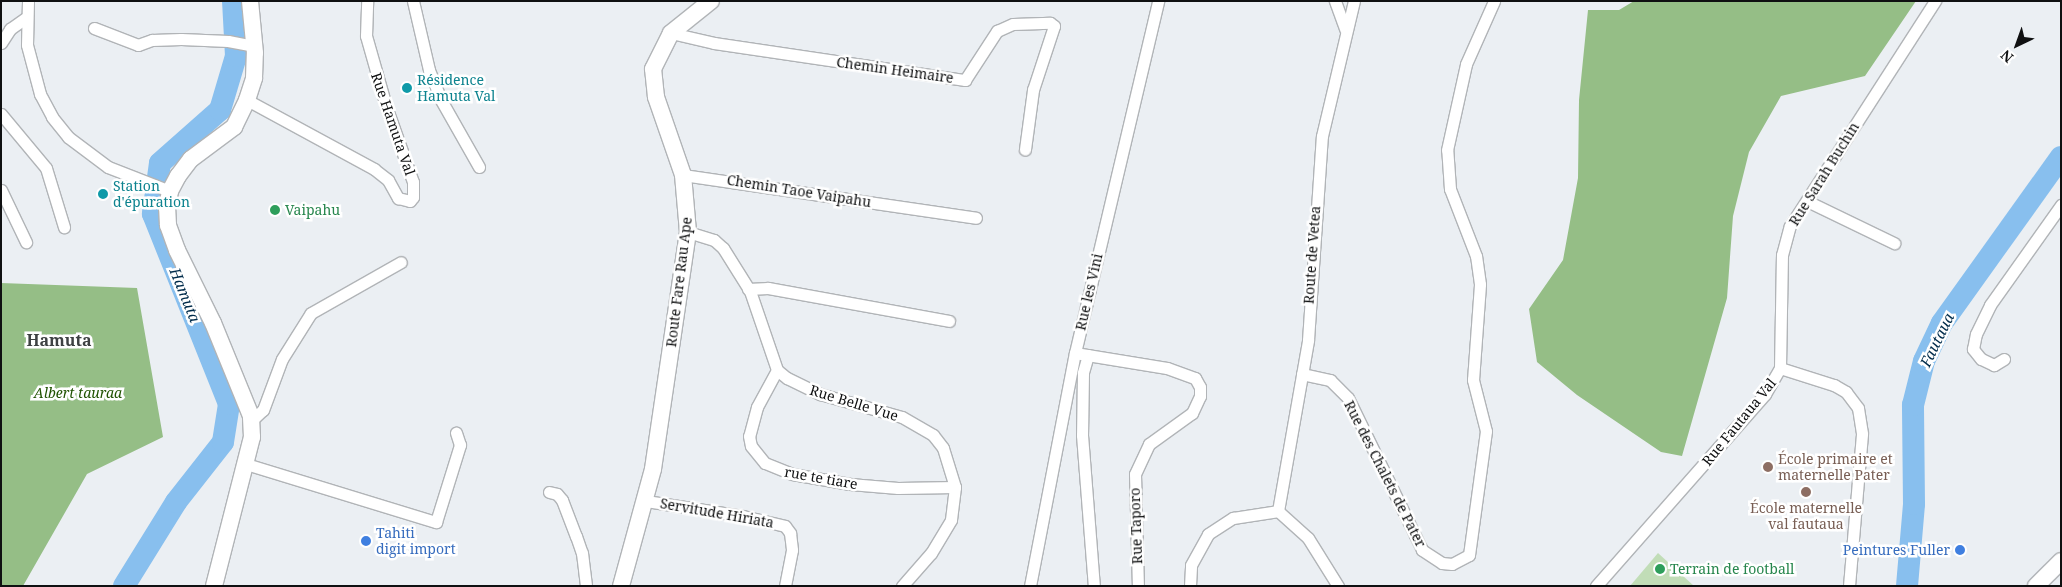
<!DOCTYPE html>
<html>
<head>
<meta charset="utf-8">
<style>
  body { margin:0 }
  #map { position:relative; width:2062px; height:587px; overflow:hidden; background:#ebeff3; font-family:"Noto Serif",serif }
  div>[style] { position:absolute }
  .green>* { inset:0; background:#c1ddb7 }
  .forest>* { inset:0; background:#95be86 }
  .river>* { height:22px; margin:-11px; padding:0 11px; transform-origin:11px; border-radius:11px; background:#88bfee }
  .roads { filter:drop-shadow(1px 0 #b1b4b7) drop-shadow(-1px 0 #b1b4b7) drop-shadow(0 1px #b1b4b7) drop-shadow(0 -1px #b1b4b7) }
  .street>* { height:11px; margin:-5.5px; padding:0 5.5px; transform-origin:5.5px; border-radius:5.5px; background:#fff }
  .secondary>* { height:16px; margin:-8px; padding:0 8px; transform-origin:8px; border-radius:8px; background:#fff }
  .dots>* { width:14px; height:14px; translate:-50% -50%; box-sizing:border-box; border:2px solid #fff; border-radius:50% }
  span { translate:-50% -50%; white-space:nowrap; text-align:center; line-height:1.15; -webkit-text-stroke:5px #fff; paint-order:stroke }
  .street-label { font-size:14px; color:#0f1011 }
  .culture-label { font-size:14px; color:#0d838f }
  .left { translate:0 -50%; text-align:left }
  .leisure-label { font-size:14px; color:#27864d }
  .park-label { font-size:14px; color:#205302; font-style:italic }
  .education-label { font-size:14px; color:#785e54 }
  .shop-label { font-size:14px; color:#366cbe }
  .right { translate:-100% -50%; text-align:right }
  .water-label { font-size:15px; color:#012c4b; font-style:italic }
  .quarter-label { font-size:16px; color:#3e4143; font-weight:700 }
  .frame { position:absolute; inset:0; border:2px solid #0f1011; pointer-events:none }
  .north { position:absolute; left:1992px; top:20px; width:50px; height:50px; -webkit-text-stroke:4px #fff; paint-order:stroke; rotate:222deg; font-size:14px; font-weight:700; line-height:20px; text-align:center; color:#0f1011 }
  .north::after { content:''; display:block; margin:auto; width:18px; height:22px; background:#0f1011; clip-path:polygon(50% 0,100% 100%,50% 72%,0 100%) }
</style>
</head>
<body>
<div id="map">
  <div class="green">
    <div style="clip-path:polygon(1658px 553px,1694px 586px,1630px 586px)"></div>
  </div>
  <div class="forest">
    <div style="clip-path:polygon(1634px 1px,1916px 1px,1865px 76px,1781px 96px,1749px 152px,1733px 216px,1727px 298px,1682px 456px,1661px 452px,1577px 395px,1537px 362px,1529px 309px,1563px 260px,1578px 178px,1579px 100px,1588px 10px,1619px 10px)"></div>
    <div style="clip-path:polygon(1px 283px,137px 288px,163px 437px,87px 474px,23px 586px,1px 586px)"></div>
  </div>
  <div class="river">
    <div style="left:124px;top:586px;width:99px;rotate:-58.2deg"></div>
    <div style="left:176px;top:502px;width:76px;rotate:-51.9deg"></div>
    <div style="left:223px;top:442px;width:38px;rotate:-81deg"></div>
    <div style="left:229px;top:404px;width:205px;rotate:-111.8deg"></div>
    <div style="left:153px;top:214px;width:51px;rotate:-82.2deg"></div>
    <div style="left:160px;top:163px;width:80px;rotate:-41.5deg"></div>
    <div style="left:220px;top:110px;width:56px;rotate:-73.5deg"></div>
    <div style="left:236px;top:56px;width:55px;rotate:-93.1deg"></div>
    <div style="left:1907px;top:586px;width:82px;rotate:-85.1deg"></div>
    <div style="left:1914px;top:504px;width:99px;rotate:-90.6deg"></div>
    <div style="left:1913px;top:405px;width:45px;rotate:-76deg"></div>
    <div style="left:1924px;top:361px;width:42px;rotate:-64.7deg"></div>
    <div style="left:1942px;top:323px;width:204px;rotate:-54.4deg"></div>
  </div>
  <div class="roads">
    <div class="street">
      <div style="left:28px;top:1px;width:44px;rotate:91.3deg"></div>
      <div style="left:27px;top:45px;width:51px;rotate:75.1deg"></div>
      <div style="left:40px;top:94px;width:26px;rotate:62deg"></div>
      <div style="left:52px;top:117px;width:26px;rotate:51deg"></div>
      <div style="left:68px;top:137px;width:50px;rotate:36.9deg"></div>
      <div style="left:108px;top:167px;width:66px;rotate:21.2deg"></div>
      <div style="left:413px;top:1px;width:71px;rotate:76.9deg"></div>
      <div style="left:429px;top:70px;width:32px;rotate:68deg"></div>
      <div style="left:441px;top:100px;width:77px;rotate:60.4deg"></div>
      <div style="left:1335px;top:1px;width:30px;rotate:70deg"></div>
      <div style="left:94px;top:28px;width:47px;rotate:21.1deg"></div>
      <div style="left:138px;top:45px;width:15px;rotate:-20deg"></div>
      <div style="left:152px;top:40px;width:29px;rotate:-2deg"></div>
      <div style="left:181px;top:39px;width:47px;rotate:2.4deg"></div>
      <div style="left:228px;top:41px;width:26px;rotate:11deg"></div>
      <div style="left:671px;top:33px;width:44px;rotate:13.1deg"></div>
      <div style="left:714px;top:43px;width:254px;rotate:8.4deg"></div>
      <div style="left:965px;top:80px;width:59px;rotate:-56.9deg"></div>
      <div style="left:997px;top:31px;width:17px;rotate:-24deg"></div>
      <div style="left:1013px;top:24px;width:37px;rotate:-2deg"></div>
      <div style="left:1050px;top:23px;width:5px;rotate:37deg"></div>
      <div style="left:1054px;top:26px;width:67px;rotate:108.2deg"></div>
      <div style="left:1033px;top:90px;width:60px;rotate:97.7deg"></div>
      <div style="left:1px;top:43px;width:17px;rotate:-57deg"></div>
      <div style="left:10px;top:29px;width:19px;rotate:-35deg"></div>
      <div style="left:247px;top:100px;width:145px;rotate:28.5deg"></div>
      <div style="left:374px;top:169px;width:18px;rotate:38deg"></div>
      <div style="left:388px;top:180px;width:21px;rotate:61deg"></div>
      <div style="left:398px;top:198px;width:12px;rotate:14deg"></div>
      <div style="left:410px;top:201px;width:5px;rotate:-53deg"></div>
      <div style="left:413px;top:197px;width:15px;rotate:-90deg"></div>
      <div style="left:413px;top:182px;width:81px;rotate:-109.6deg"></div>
      <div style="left:386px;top:106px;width:73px;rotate:-105.9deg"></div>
      <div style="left:366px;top:36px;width:35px;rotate:-88deg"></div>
      <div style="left:1px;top:114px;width:70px;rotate:50.2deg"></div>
      <div style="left:46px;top:168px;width:62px;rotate:73deg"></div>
      <div style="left:683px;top:175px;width:296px;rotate:8.3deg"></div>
      <div style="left:1px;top:190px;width:58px;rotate:64.3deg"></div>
      <div style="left:1807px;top:201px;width:97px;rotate:25.8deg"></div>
      <div style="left:688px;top:232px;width:27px;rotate:17deg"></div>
      <div style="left:714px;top:240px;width:12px;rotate:42deg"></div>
      <div style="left:723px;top:248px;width:51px;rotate:57.9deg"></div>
      <div style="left:750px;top:291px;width:83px;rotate:71.1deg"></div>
      <div style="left:777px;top:370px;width:13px;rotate:39deg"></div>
      <div style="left:787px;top:378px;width:37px;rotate:26deg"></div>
      <div style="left:820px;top:394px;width:85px;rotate:15.7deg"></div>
      <div style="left:902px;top:417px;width:36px;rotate:30deg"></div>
      <div style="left:933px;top:435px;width:16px;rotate:52deg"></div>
      <div style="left:943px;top:448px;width:41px;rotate:72.9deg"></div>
      <div style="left:955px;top:487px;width:33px;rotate:97deg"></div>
      <div style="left:951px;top:520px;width:39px;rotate:121deg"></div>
      <div style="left:931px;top:553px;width:44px;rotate:131.3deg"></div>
      <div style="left:748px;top:289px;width:20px;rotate:-3deg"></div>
      <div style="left:768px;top:288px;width:184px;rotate:10.3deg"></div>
      <div style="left:1075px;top:353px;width:93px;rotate:9.3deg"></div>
      <div style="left:1167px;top:368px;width:30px;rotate:20deg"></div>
      <div style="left:1195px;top:378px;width:10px;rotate:61deg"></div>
      <div style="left:1200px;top:387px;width:9px;rotate:90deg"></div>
      <div style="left:1200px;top:396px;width:19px;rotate:115deg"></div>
      <div style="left:1192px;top:413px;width:53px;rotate:144.2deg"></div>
      <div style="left:1149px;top:444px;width:33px;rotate:115deg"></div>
      <div style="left:1135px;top:474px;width:112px;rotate:88.5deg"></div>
      <div style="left:1088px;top:355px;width:19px;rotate:106deg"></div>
      <div style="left:1083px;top:373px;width:62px;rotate:90.9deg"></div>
      <div style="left:1082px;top:435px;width:151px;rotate:85.5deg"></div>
      <div style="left:2004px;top:359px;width:12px;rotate:149deg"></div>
      <div style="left:1994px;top:365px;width:14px;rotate:-155deg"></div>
      <div style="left:1981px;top:359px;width:13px;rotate:-129deg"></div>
      <div style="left:1973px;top:349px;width:15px;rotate:-79deg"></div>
      <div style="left:1976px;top:334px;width:32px;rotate:-64deg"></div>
      <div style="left:1990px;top:305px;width:123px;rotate:-54.6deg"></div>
      <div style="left:1780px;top:368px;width:113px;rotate:-89deg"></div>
      <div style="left:1782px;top:255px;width:30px;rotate:-75deg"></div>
      <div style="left:1790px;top:226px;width:268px;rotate:-57.2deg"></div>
      <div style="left:777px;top:370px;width:42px;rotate:118.4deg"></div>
      <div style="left:757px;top:407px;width:30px;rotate:105deg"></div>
      <div style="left:749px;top:436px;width:10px;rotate:79deg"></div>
      <div style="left:751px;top:446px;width:22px;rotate:51deg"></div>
      <div style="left:765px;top:463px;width:29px;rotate:22deg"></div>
      <div style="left:792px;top:474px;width:59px;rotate:9.8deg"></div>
      <div style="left:850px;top:484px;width:48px;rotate:4.8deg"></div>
      <div style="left:898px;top:488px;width:57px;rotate:-1deg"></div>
      <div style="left:1302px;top:374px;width:29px;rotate:12deg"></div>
      <div style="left:1330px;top:380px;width:25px;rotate:45deg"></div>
      <div style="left:1348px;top:398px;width:169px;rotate:64deg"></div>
      <div style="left:1422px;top:550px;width:24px;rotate:33deg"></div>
      <div style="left:1442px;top:563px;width:10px;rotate:6deg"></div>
      <div style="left:1452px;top:564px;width:19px;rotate:-28deg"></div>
      <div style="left:1469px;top:555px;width:125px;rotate:-82.2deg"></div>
      <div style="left:1486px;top:431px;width:53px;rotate:-104.3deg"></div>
      <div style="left:1473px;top:380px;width:96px;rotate:-85.8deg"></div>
      <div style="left:1480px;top:284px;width:28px;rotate:-98deg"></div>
      <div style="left:1476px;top:256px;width:72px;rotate:-111.2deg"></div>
      <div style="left:1450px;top:189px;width:39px;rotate:-94deg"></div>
      <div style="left:1447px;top:150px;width:88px;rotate:-77.5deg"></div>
      <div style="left:1466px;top:64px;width:69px;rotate:-66deg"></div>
      <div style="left:251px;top:421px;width:16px;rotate:-43deg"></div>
      <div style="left:263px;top:410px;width:54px;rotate:-69.6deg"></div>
      <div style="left:282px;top:359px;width:54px;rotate:-57.8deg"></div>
      <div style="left:311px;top:313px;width:103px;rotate:-29.5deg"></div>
      <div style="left:246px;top:464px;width:199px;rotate:17deg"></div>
      <div style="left:436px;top:522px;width:81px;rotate:-72.7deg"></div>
      <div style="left:460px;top:445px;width:13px;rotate:-108deg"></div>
      <div style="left:549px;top:492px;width:8px;rotate:14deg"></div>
      <div style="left:557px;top:494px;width:8px;rotate:50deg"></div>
      <div style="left:562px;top:500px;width:39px;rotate:69deg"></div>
      <div style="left:576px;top:536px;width:18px;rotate:71deg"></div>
      <div style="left:582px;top:553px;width:33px;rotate:83deg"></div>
      <div style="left:646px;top:501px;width:98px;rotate:8.8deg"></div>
      <div style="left:743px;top:516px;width:43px;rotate:13.4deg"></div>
      <div style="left:785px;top:526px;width:9px;rotate:54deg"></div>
      <div style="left:790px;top:533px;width:17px;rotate:83deg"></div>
      <div style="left:792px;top:550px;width:37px;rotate:101deg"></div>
      <div style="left:1278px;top:511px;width:174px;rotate:-80deg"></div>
      <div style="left:1308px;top:340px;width:204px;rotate:-86.1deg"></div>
      <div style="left:1322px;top:136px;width:139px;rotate:-76.7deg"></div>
      <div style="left:1278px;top:511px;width:40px;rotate:42deg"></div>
      <div style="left:1308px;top:538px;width:57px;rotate:58deg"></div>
      <div style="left:1030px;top:586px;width:237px;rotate:-79.1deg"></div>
      <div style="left:1075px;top:353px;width:362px;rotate:-76.7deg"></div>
      <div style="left:1190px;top:586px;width:21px;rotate:-87deg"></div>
      <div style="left:1191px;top:565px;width:35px;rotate:-61deg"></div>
      <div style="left:1208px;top:534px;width:30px;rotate:-33deg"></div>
      <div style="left:1233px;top:518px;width:46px;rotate:-8.8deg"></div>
      <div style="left:1596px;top:586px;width:256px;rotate:-48.6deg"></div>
      <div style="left:1765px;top:394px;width:30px;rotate:-60deg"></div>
      <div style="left:1780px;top:368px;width:57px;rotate:17.5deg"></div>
      <div style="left:1834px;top:385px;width:14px;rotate:30deg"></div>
      <div style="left:1846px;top:392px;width:20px;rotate:53deg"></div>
      <div style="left:1858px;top:408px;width:26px;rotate:81deg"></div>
      <div style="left:1862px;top:434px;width:153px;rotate:94.9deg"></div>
    </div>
    <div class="secondary">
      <div style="left:214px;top:586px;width:154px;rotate:-75.7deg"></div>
      <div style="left:252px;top:437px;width:21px;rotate:-93deg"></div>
      <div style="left:251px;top:416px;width:100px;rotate:-112.2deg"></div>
      <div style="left:213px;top:323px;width:81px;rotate:-116.3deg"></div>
      <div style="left:177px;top:250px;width:27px;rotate:-110deg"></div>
      <div style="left:168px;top:225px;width:17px;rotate:-93deg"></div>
      <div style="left:167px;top:208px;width:17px;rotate:-80deg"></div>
      <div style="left:170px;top:191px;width:17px;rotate:-62deg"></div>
      <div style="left:178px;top:176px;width:21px;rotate:-53deg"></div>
      <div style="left:191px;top:159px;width:54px;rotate:-36.7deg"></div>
      <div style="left:234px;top:127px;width:30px;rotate:-64deg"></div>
      <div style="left:247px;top:100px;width:23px;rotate:-72deg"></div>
      <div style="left:254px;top:78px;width:25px;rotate:-88deg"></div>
      <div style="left:255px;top:53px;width:52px;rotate:-95.5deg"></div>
      <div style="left:621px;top:586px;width:121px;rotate:-74.7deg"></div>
      <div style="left:653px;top:469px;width:240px;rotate:-81.6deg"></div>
      <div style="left:688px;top:232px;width:57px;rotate:-95deg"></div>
      <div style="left:683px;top:175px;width:83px;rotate:-109.1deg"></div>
      <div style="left:656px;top:97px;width:28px;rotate:-96deg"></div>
      <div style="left:653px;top:69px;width:40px;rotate:-63.4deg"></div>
      <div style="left:671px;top:33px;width:51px;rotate:-38.7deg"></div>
      <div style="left:2036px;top:586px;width:35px;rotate:-45deg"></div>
    </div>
  </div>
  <div class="dots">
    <div style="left:407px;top:88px;background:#0f9aa8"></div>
    <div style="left:103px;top:194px;background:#0f9aa8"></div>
    <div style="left:275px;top:210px;background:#2e9e5b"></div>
    <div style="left:1768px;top:467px;background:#8d6e63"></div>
    <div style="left:1806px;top:492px;background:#8d6e63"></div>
    <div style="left:366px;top:541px;background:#3f7fe0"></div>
    <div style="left:1960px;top:550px;background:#3f7fe0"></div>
    <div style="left:1660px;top:569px;background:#2e9e5b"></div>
  </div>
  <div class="street-label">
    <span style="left:895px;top:70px;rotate:8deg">Chemin Heimaire</span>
    <span style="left:393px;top:124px;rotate:71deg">Rue Hamuta Val</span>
    <span style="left:1824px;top:174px;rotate:-58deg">Rue Sarah Buchin</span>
    <span style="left:799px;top:191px;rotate:9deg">Chemin Taoe Vaipahu</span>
    <span style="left:1312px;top:255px;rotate:-86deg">Route de Vetea</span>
    <span style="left:679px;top:282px;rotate:-83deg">Route Fare Rau Ape</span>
    <span style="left:1089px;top:292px;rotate:-77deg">Rue les Vini</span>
    <span style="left:854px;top:403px;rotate:17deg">Rue Belle Vue</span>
    <span style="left:1739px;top:422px;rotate:-51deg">Rue Fautaua Val</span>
    <span style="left:1385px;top:474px;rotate:63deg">Rue des Chalets de Pater</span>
    <span style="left:821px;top:478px;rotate:10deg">rue te tiare</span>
    <span style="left:717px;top:513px;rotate:10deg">Servitude Hiriata</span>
    <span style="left:1136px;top:526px;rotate:-92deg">Rue Taporo</span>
  </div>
  <div class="culture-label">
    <span class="left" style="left:417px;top:88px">Résidence<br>Hamuta Val</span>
    <span class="left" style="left:113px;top:194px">Station<br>d'épuration</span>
  </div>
  <div class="leisure-label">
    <span class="left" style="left:285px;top:210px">Vaipahu</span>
    <span class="left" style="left:1670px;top:569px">Terrain de football</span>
  </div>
  <div class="park-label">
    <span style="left:78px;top:393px">Albert tauraa</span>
  </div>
  <div class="education-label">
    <span class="left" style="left:1778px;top:467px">École primaire et<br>maternelle Pater</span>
    <span style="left:1806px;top:516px">École maternelle<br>val fautaua</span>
  </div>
  <div class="shop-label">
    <span class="left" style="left:376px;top:541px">Tahiti<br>digit import</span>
    <span class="right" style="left:1950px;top:550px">Peintures Fuller</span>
  </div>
  <div class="water-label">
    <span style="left:185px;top:295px;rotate:68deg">Hamuta</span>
    <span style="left:1937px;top:340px;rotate:-64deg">Fautaua</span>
  </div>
  <div class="quarter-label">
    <span style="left:59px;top:340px">Hamuta</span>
  </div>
  <div class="frame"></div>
  <div class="north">N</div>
</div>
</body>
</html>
